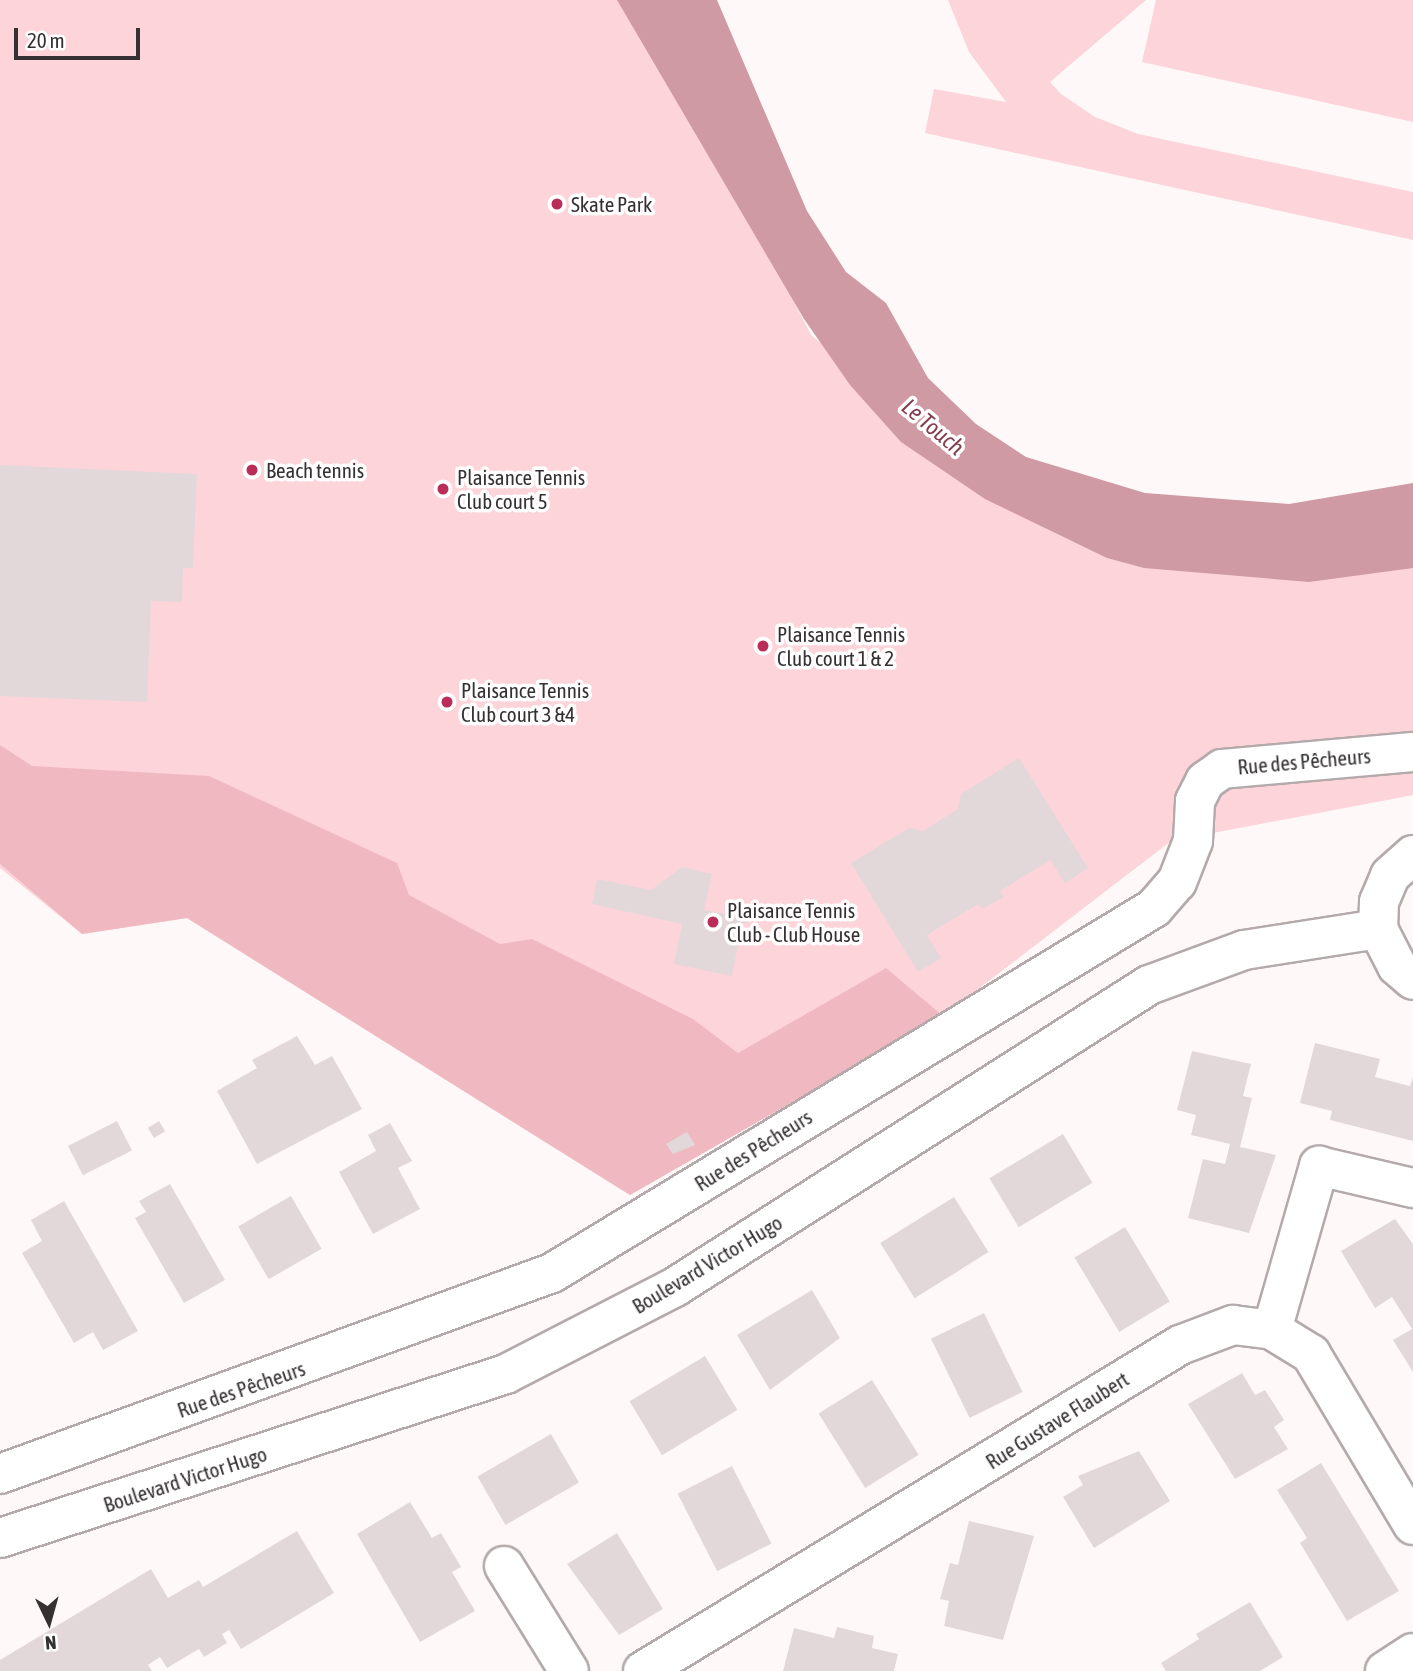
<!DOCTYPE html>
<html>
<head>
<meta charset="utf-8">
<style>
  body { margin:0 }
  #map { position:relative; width:1413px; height:1671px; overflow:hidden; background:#fff8f9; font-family:"Asap Condensed",sans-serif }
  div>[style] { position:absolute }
  .green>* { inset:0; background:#fdd4da }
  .forest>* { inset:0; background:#f0b9c2 }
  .water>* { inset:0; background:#cf9aa3 }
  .building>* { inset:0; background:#e2d8da; transform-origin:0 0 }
  .roads { filter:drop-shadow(2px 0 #b4aaab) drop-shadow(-2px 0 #b4aaab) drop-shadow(0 2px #b4aaab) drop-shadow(0 -2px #b4aaab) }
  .street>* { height:38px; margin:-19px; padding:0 19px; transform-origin:19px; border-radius:19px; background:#fff }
  .primary>* { height:38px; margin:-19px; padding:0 19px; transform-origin:19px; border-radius:19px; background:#fff }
  .dots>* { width:19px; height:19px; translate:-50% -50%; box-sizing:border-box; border:4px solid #fff; border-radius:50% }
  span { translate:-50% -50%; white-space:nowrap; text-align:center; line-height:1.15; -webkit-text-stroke:7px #fff; paint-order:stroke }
  .poi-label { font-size:21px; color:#353132 }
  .left { translate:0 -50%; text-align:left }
  .street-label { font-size:21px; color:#353132 }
  .water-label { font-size:23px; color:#833f4e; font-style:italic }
  .north { position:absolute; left:14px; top:1587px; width:70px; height:70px; -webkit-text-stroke:5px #fff; paint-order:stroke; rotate:175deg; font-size:19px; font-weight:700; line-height:28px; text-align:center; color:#353132 }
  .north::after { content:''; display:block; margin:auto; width:24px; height:32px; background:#353132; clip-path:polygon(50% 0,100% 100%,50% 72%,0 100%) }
  .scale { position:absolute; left:14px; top:28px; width:126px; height:32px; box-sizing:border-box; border:4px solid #353132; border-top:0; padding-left:9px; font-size:21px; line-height:24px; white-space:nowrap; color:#353132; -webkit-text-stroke:5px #fff; paint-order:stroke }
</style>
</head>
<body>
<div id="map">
  <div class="green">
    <div style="clip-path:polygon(0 0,639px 0,811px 335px,949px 450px,1266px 558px,1413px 533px,1413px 795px,1171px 841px,943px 1016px,630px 1195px,187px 918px,82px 934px,0 868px)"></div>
    <div style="clip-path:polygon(948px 0,1146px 0,1050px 82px,1061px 94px,1095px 117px,1138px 134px,1413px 192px,1413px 240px,925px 133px,934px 89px,1006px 102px,969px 52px)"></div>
    <div style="clip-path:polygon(1156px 0,1413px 0,1413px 122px,1142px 62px)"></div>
  </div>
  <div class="forest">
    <div style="clip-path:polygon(0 745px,32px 766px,209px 776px,397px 863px,409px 895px,500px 944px,532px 939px,693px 1019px,738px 1053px,886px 968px,943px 1016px,630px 1195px,187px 918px,82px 934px,0 864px)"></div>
  </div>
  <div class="water">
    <div style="clip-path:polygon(617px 0,717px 0,807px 211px,846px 272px,886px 303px,928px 378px,976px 424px,1026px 457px,1145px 493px,1289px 504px,1413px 483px,1413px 568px,1309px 582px,1144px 568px,1107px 558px,985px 499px,901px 442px,850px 385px,804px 319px)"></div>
  </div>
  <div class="building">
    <div style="clip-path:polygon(0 465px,197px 474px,193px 568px,183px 568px,182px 602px,151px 601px,147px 702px,0 696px)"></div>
    <div style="clip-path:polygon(1019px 758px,1088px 868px,1065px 883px,1050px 860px,1000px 891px,1004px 897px,982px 909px,978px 904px,927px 935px,941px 958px,918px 972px,851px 863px,909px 828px,923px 831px,958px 809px,961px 794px)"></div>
    <div style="clip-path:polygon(682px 867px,712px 874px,704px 910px,739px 916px,745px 907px,754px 911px,753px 921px,742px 923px,732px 976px,674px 964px,682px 924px,592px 904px,597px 879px,651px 890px)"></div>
    <div style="clip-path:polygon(297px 1036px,315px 1065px,332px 1056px,362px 1109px,257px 1164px,217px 1091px,257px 1068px,252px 1060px)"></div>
    <div style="clip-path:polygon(1315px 1043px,1380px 1059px,1375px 1077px,1410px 1086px,1413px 1077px,1413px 1141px,1330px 1120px,1332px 1111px,1300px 1103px)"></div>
    <div style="clip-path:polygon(1192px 1051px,1251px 1064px,1243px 1096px,1252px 1098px,1240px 1147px,1276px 1155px,1249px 1233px,1188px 1218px,1203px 1159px,1225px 1164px,1230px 1144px,1191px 1135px,1196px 1115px,1177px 1110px)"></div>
    <div style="left:117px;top:1121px;width:33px;height:55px;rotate:63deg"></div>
    <div style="left:159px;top:1121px;width:12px;height:13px;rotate:59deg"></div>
    <div style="clip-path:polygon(390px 1123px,412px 1161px,398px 1168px,420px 1209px,373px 1234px,339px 1172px,376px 1151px,368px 1135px)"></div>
    <div style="clip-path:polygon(687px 1132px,695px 1145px,673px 1154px,666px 1144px)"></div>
    <div style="left:1063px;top:1134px;width:57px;height:86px;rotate:59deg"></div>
    <div style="clip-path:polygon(170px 1184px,225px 1280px,184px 1303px,135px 1218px,146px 1212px,139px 1201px)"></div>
    <div style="left:291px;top:1196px;width:61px;height:61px;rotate:60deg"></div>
    <div style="left:954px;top:1197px;width:65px;height:87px;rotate:58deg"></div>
    <div style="clip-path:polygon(64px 1201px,138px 1331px,103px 1350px,93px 1332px,74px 1343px,22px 1253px,42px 1241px,31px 1220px)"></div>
    <div style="clip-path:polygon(1395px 1219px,1413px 1244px,1413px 1372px,1393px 1340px,1412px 1329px,1392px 1297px,1375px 1308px,1341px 1251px)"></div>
    <div style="left:1125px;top:1227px;width:87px;height:59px;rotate:59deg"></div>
    <div style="clip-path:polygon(812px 1290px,840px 1338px,770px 1390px,737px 1335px)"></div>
    <div style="left:984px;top:1313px;width:88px;height:59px;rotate:64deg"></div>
    <div style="left:705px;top:1356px;width:63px;height:88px;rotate:59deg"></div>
    <div style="clip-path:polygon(1242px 1373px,1255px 1395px,1265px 1390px,1274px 1404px,1284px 1420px,1274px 1427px,1288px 1449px,1235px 1479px,1188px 1404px)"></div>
    <div style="left:872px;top:1380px;width:88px;height:63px;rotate:58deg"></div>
    <div style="left:551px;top:1434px;width:56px;height:85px;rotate:60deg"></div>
    <div style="clip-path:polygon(1139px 1451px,1170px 1501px,1094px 1548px,1063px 1497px,1083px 1485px,1078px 1476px)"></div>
    <div style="clip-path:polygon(1321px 1463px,1399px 1591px,1347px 1621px,1300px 1543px,1307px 1538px,1277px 1490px)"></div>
    <div style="left:732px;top:1466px;width:87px;height:61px;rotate:63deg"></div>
    <div style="clip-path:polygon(410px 1502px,432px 1538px,441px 1533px,461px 1567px,452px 1572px,475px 1611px,420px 1642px,357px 1534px)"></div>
    <div style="clip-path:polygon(969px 1521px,1034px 1536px,1003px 1640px,944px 1626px,949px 1601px,940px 1599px,950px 1563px,958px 1565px)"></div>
    <div style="clip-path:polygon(297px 1531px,334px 1593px,241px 1649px,229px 1630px,222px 1634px,227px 1643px,204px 1657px,199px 1649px,167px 1668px,160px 1657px,148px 1665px,152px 1671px,0 1671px,0 1660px,151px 1569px,168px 1598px,199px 1580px,203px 1587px)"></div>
    <div style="clip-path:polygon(617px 1533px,663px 1609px,619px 1635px,567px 1564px)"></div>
    <div style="clip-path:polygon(1250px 1602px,1283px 1657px,1260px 1671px,1166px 1671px,1161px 1663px,1199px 1639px,1196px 1634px)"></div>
    <div style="clip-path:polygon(837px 1627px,874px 1636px,872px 1648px,898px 1654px,894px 1671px,783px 1671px,794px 1628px,834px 1638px)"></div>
  </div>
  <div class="roads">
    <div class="street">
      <div style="left:1272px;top:1330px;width:171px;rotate:-74deg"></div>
      <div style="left:1319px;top:1166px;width:97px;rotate:13.2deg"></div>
      <div style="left:0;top:1474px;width:587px;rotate:-20.01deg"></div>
      <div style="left:552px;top:1273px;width:704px;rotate:-31.23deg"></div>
      <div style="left:1154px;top:908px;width:35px;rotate:-49deg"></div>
      <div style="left:1177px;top:882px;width:44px;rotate:-68.7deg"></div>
      <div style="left:1193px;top:841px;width:40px;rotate:-87.1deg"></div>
      <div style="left:1195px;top:801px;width:22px;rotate:-63deg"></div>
      <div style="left:1205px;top:781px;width:21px;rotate:-35deg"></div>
      <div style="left:1222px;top:769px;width:192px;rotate:-5.1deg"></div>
      <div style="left:504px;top:1566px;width:123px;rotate:58.2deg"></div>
      <div style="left:643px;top:1671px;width:628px;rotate:-31.26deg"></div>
      <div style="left:1180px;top:1345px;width:57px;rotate:-20.7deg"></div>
      <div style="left:1233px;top:1325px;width:39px;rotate:7deg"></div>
      <div style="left:1272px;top:1330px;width:46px;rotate:31.6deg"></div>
      <div style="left:1311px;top:1354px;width:199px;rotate:59.2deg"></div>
      <div style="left:1385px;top:1671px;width:33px;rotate:-33deg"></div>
    </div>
    <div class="primary">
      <div style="left:1413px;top:855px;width:31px;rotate:138deg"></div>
      <div style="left:1390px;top:876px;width:28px;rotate:113deg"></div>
      <div style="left:1379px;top:902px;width:27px;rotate:92deg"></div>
      <div style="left:1378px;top:929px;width:42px;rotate:62.8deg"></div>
      <div style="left:1397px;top:966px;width:21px;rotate:41deg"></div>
      <div style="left:0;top:1538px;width:532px;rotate:-17.96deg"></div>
      <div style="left:506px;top:1374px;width:190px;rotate:-27.2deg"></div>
      <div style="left:675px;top:1287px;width:562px;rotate:-32.5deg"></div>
      <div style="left:1149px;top:985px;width:101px;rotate:-20.2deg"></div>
      <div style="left:1244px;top:950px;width:136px;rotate:-8.9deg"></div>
    </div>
  </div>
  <div class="dots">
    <div style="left:557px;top:204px;background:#bb2d59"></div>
    <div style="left:252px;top:470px;background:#bb2d59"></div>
    <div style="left:443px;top:489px;background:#bb2d59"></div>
    <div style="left:763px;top:646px;background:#bb2d59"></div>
    <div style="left:447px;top:702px;background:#bb2d59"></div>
    <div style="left:713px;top:922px;background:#bb2d59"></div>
  </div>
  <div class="poi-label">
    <span class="left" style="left:571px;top:204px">Skate Park</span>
    <span class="left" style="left:266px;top:470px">Beach tennis</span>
    <span class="left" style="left:457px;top:489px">Plaisance Tennis<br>Club court 5</span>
    <span class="left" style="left:777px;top:646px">Plaisance Tennis<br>Club court 1 &amp; 2</span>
    <span class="left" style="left:461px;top:702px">Plaisance Tennis<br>Club court 3 &amp;4</span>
    <span class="left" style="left:727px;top:922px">Plaisance Tennis<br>Club - Club House</span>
  </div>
  <div class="street-label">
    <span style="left:1304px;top:761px;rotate:-5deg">Rue des Pêcheurs</span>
    <span style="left:753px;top:1150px;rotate:-32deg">Rue des Pêcheurs</span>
    <span style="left:707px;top:1264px;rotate:-31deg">Boulevard Victor Hugo</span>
    <span style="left:241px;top:1389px;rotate:-19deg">Rue des Pêcheurs</span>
    <span style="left:1057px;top:1420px;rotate:-32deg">Rue Gustave Flaubert</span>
    <span style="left:185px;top:1479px;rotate:-18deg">Boulevard Victor Hugo</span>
  </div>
  <div class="water-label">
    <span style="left:933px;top:427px;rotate:40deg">Le Touch</span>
  </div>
  <div class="north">N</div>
  <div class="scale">20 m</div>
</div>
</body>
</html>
